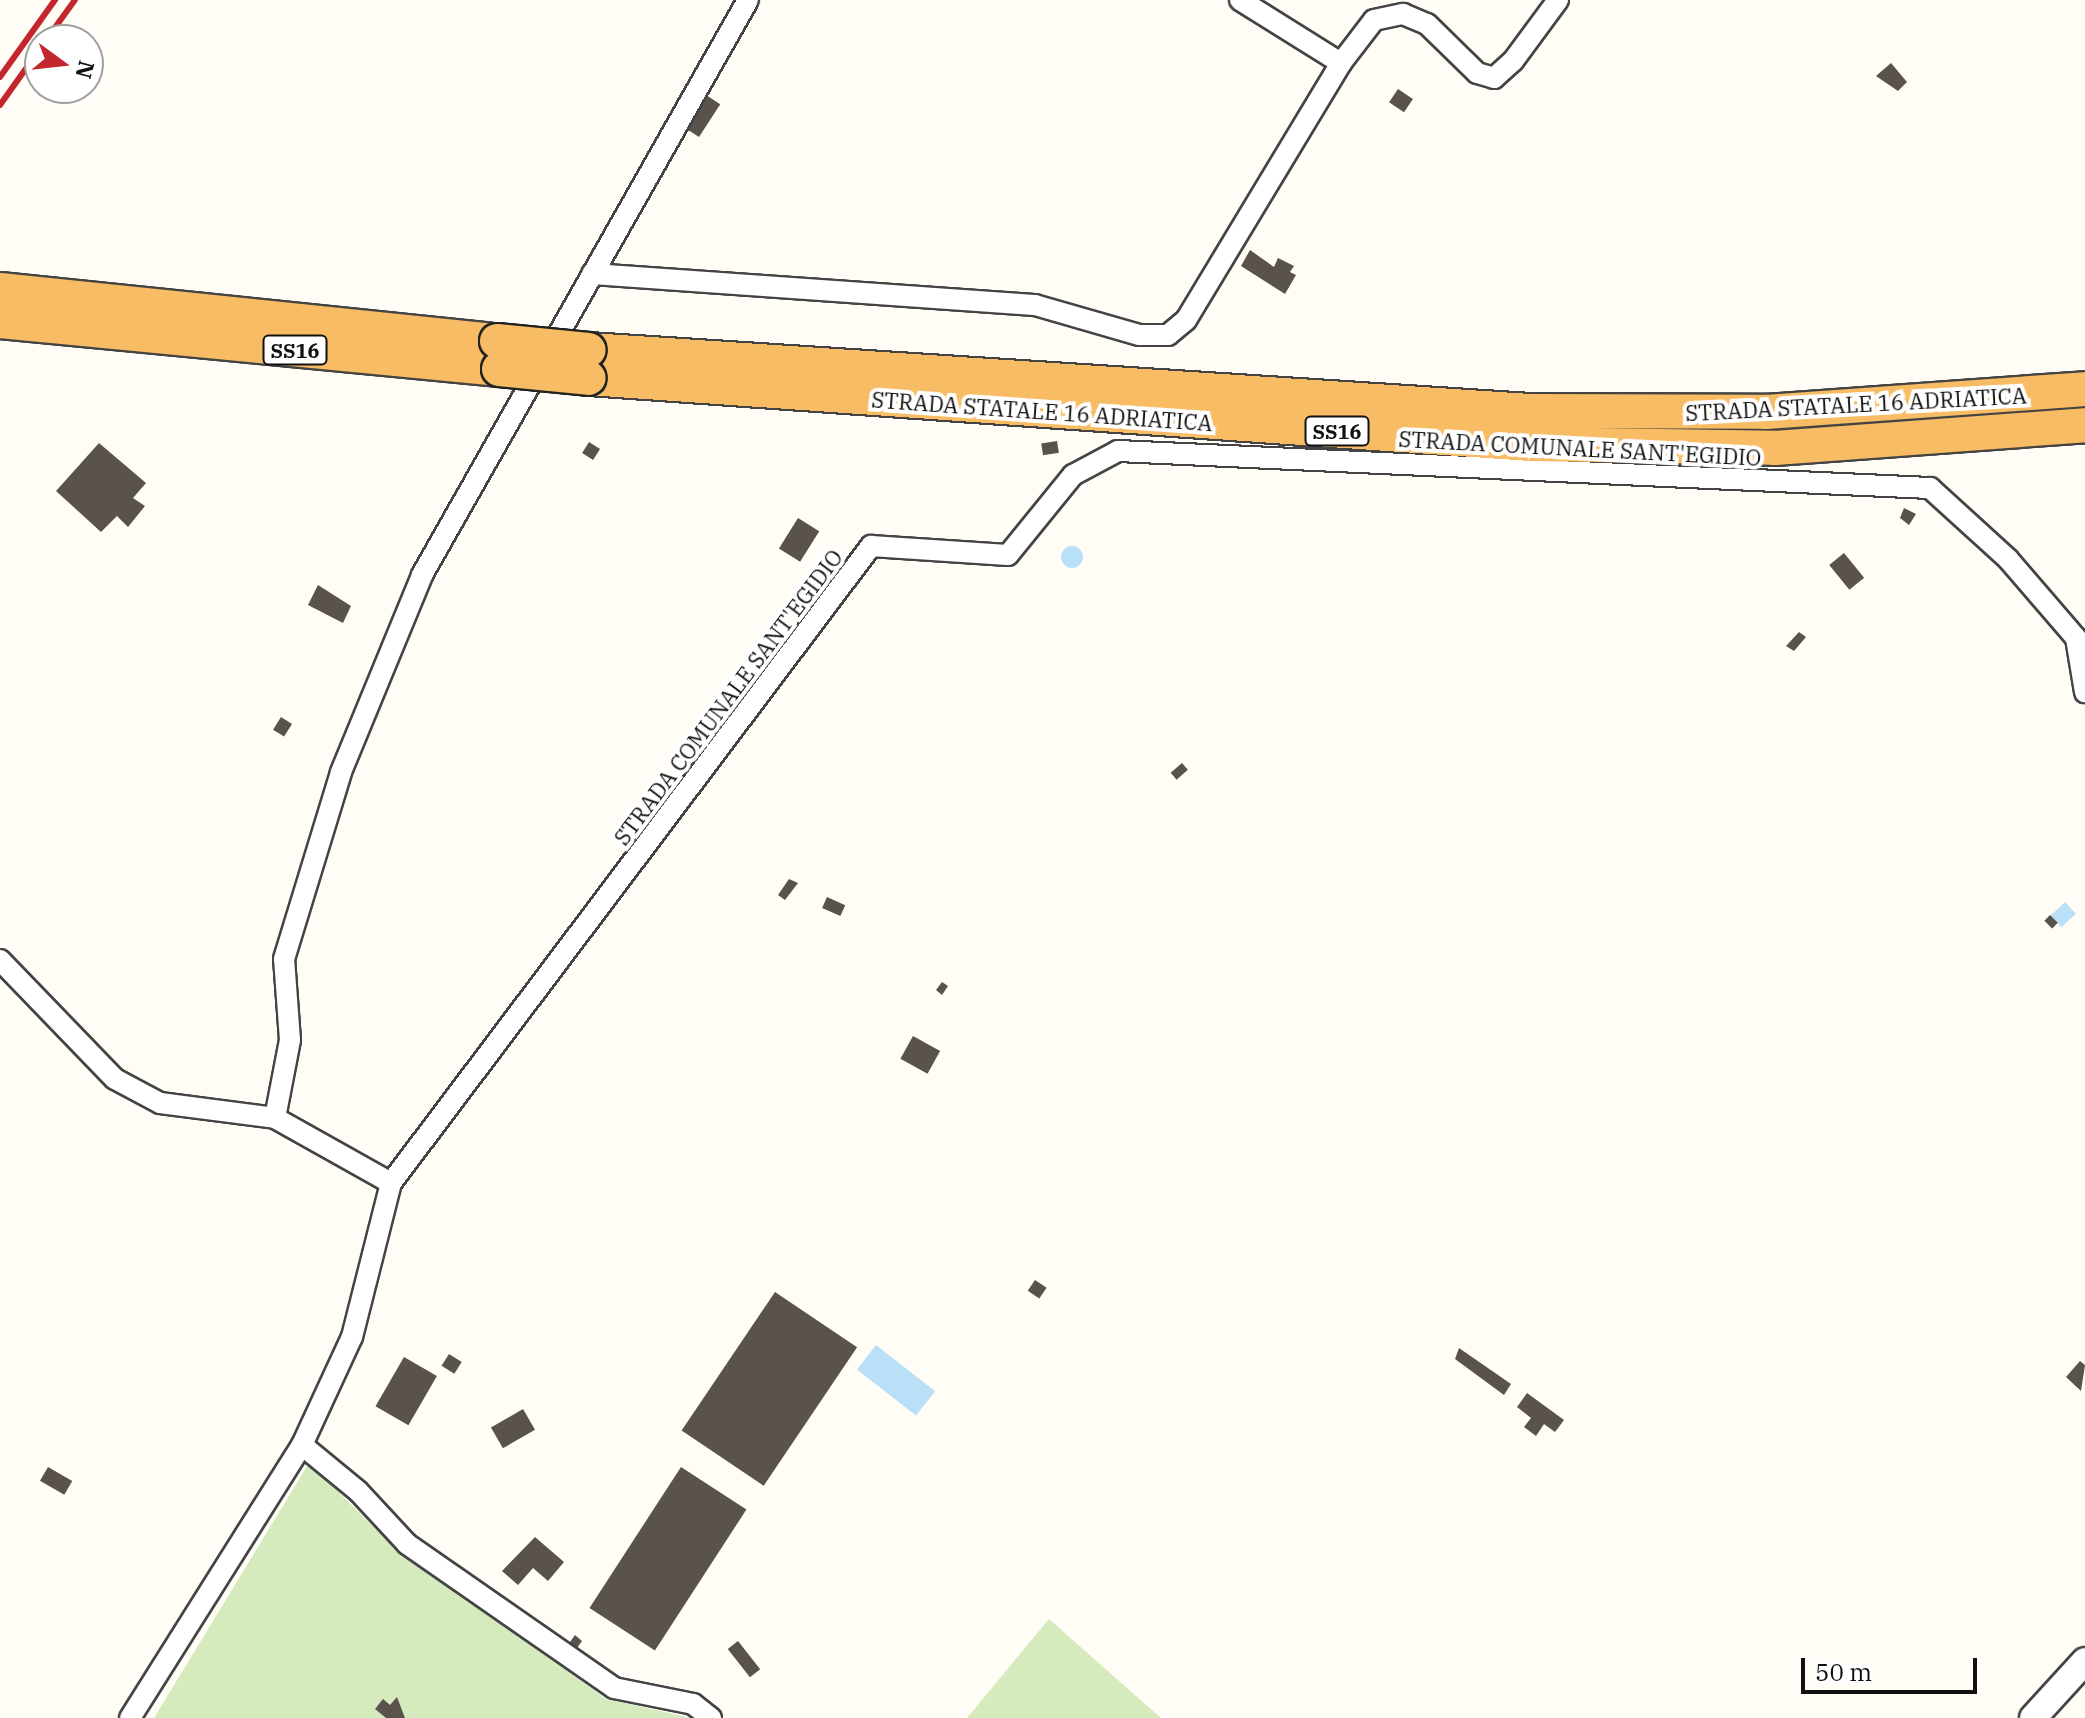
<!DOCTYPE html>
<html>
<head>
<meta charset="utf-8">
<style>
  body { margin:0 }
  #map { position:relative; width:2085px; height:1718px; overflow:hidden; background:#fffdf5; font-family:"IBM Plex Serif",serif }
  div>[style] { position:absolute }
  .green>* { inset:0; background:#d5ebbd }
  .water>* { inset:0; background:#b9e0f7; transform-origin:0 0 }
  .round { border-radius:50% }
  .building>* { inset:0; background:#5a524d; transform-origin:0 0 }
  .roads { filter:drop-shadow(2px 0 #444) drop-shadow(-2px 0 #444) drop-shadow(0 2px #444) drop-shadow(0 -2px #444) }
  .minor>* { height:20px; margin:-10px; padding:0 10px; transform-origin:10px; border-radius:10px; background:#fff }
  .tertiary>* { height:26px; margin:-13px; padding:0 13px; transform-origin:13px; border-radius:13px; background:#fff }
  .trunk>* { height:34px; margin:-17px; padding:0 17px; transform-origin:17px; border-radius:17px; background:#f7bc64 }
  .rail>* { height:6px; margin:-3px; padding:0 3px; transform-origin:3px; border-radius:3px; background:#c4262e }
  .bridges { filter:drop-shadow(2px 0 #222) drop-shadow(-2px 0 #222) drop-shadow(0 2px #222) drop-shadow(0 -2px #222) }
  .trunk-bridge>* { height:34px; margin:-17px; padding:0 17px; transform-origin:17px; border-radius:17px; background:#f7bc64 }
  span { translate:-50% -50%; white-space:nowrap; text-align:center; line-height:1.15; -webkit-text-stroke:8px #fff; paint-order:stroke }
  .shield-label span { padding:2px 6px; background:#fff; border:2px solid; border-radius:6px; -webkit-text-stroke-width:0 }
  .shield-label { font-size:20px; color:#111; font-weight:700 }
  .street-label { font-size:22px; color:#111 }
  .north { position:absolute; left:24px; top:24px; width:80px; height:80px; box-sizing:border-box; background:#fff; border:2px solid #a0a0a0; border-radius:50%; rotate:105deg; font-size:22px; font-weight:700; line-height:32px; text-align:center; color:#111 }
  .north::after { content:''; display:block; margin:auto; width:28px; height:36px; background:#c4262e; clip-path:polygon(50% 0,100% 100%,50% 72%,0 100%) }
  .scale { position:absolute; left:1801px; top:1658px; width:176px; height:36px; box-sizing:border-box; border:4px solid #111; border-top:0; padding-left:10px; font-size:24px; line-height:28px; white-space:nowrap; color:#111; -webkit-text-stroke:6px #fff; paint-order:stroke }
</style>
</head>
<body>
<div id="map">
  <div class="green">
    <div style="clip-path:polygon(309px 1463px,397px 1550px,606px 1699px,691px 1718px,154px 1718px)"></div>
    <div style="clip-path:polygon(1049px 1619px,1161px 1718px,967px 1718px)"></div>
  </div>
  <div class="water">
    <div class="round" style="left:1061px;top:546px;width:22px;height:22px"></div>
    <div style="left:2065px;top:902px;width:16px;height:20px;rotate:47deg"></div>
    <div style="left:876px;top:1345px;width:75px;height:31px;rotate:38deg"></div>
  </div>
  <div class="building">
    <div style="clip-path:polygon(1891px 63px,1907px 82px,1898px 91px,1876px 76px)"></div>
    <div style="left:1398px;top:89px;width:18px;height:16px;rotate:34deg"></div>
    <div style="left:706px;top:95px;width:17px;height:39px;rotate:33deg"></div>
    <div style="clip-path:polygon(1250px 250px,1274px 267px,1278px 258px,1294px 266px,1290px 272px,1296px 275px,1285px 294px,1241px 266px)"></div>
    <div style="left:1057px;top:441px;width:12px;height:16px;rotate:81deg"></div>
    <div style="left:589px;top:442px;width:13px;height:13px;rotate:32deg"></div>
    <div style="clip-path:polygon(99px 443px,146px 483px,133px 498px,145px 506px,128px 527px,117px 516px,101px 532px,56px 491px)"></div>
    <div style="clip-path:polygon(1904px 508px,1916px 514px,1909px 525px,1900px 518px)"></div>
    <div style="left:798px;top:518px;width:25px;height:36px;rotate:32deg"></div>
    <div style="left:1844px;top:553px;width:32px;height:19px;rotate:51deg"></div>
    <div style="clip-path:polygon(318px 585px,351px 606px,343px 623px,308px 605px)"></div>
    <div style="clip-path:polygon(1799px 632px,1806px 637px,1794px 651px,1786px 646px)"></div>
    <div style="left:281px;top:717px;width:13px;height:15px;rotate:32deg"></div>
    <div style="left:1182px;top:763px;width:9px;height:15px;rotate:49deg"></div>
    <div style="clip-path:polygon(789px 879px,798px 883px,785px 900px,778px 895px)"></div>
    <div style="left:827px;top:897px;width:20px;height:12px;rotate:24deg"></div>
    <div style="left:2050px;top:915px;width:11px;height:8px;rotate:45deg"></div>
    <div style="clip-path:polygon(942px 982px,948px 986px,942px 995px,936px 990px)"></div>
    <div style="left:913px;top:1036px;width:31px;height:26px;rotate:29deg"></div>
    <div style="left:1035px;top:1280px;width:14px;height:13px;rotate:34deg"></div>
    <div style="left:775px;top:1292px;width:99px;height:167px;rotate:34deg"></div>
    <div style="clip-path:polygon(1459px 1348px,1511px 1384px,1504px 1395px,1455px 1359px)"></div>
    <div style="left:449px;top:1354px;width:15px;height:14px;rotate:32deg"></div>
    <div style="left:404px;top:1357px;width:38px;height:57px;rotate:30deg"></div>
    <div style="clip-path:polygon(2080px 1361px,2085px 1365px,2081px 1391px,2066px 1377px)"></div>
    <div style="clip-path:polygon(1527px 1393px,1564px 1420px,1555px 1432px,1544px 1424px,1536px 1436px,1524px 1427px,1531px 1418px,1517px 1407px)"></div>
    <div style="left:523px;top:1409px;width:24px;height:37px;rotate:60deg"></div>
    <div style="left:48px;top:1467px;width:28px;height:16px;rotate:30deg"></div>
    <div style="left:681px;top:1467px;width:78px;height:168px;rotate:33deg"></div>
    <div style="clip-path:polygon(535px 1537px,564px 1562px,548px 1581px,533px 1568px,518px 1585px,502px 1571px)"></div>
    <div style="clip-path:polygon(575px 1635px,582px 1641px,577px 1648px,570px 1642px)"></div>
    <div style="left:738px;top:1641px;width:36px;height:13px;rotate:52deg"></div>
    <div style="clip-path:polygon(397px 1697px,405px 1718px,386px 1718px,375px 1709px,383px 1699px,390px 1705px)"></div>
  </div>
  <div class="roads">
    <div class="minor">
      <div style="left:1240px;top:0;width:119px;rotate:32deg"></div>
      <div style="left:592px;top:274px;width:444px;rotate:4deg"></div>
      <div style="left:1035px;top:305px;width:108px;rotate:16.1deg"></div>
      <div style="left:1139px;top:335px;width:29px"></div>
      <div style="left:1168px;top:335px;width:23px;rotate:-40deg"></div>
      <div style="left:1186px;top:320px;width:300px;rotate:-58.9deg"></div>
      <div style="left:1341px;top:63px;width:54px;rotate:-52.5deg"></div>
      <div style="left:1374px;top:20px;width:30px;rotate:-12deg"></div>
      <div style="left:1403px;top:14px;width:26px;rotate:23deg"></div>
      <div style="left:1427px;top:24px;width:70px;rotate:44.4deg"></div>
      <div style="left:1477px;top:73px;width:18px;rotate:16deg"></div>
      <div style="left:1494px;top:78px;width:25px;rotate:-42deg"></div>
      <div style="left:1513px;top:61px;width:76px;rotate:-53.6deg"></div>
      <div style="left:0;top:960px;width:165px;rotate:46deg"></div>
      <div style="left:115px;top:1079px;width:51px;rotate:28.1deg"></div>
      <div style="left:160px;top:1103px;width:116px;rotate:7.4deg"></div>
      <div style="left:391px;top:1183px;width:133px;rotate:-150.7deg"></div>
      <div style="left:275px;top:1118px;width:79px;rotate:-79.1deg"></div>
      <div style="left:290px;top:1040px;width:81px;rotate:-94.2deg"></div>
      <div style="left:284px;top:959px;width:195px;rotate:-73deg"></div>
      <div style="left:341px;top:772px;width:213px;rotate:-67.6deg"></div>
      <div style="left:422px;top:575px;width:661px;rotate:-60.45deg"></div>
      <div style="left:302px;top:1445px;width:72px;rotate:39.4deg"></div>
      <div style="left:358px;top:1491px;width:72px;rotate:47.2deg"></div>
      <div style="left:407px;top:1544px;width:252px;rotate:34.8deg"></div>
      <div style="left:614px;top:1688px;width:81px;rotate:11.4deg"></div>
      <div style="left:693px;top:1704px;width:23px;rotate:38deg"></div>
      <div style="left:130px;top:1718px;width:323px;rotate:-57.8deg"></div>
      <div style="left:302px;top:1445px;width:119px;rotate:-65.2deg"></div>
      <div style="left:352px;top:1337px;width:159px;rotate:-75.8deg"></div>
      <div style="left:391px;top:1183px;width:798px;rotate:-53deg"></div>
      <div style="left:871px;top:546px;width:137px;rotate:3.8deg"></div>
      <div style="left:1008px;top:555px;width:103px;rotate:-50.9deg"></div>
      <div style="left:1073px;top:475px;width:51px;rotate:-28.1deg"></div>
      <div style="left:1118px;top:451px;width:813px;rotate:2.61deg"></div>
      <div style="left:1930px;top:488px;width:105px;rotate:42.3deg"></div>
      <div style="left:2008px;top:559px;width:104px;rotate:49.3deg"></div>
      <div style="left:2076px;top:638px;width:55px;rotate:80.5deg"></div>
    </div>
    <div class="tertiary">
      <div style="left:2033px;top:1718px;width:77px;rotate:-47.6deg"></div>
    </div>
    <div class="trunk">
      <div style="left:0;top:290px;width:500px;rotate:5.9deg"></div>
      <div style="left:0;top:321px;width:501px;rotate:5.49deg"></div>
      <div style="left:589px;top:350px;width:943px;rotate:3.71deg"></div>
      <div style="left:1530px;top:411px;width:236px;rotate:0.2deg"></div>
      <div style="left:1766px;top:412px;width:320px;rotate:-4.1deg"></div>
      <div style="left:589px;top:378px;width:944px;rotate:4.01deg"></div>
      <div style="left:1531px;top:444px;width:244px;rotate:0.9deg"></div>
      <div style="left:1775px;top:448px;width:311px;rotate:-4.2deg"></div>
    </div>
  </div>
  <div class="rail">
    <div style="left:46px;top:40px;width:49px;rotate:-54.1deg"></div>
    <div style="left:0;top:77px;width:95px;rotate:-54.5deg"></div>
    <div style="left:0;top:105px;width:69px;rotate:-54.5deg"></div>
  </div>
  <div class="bridges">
    <div class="trunk-bridge">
      <div style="left:497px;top:341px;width:92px;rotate:5.6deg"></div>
      <div style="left:499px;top:369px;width:90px;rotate:5.7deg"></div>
    </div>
  </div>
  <div class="shield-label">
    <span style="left:295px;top:350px">SS16</span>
    <span style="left:1337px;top:431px">SS16</span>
  </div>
  <div class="street-label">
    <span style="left:1856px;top:404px;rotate:-3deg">STRADA STATALE 16 ADRIATICA</span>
    <span style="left:1042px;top:411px;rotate:4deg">STRADA STATALE 16 ADRIATICA</span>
    <span style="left:1580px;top:448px;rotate:3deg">STRADA COMUNALE SANT'EGIDIO</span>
    <span style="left:728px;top:697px;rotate:-53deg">STRADA COMUNALE SANT'EGIDIO</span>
  </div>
  <div class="north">N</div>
  <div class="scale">50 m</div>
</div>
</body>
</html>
